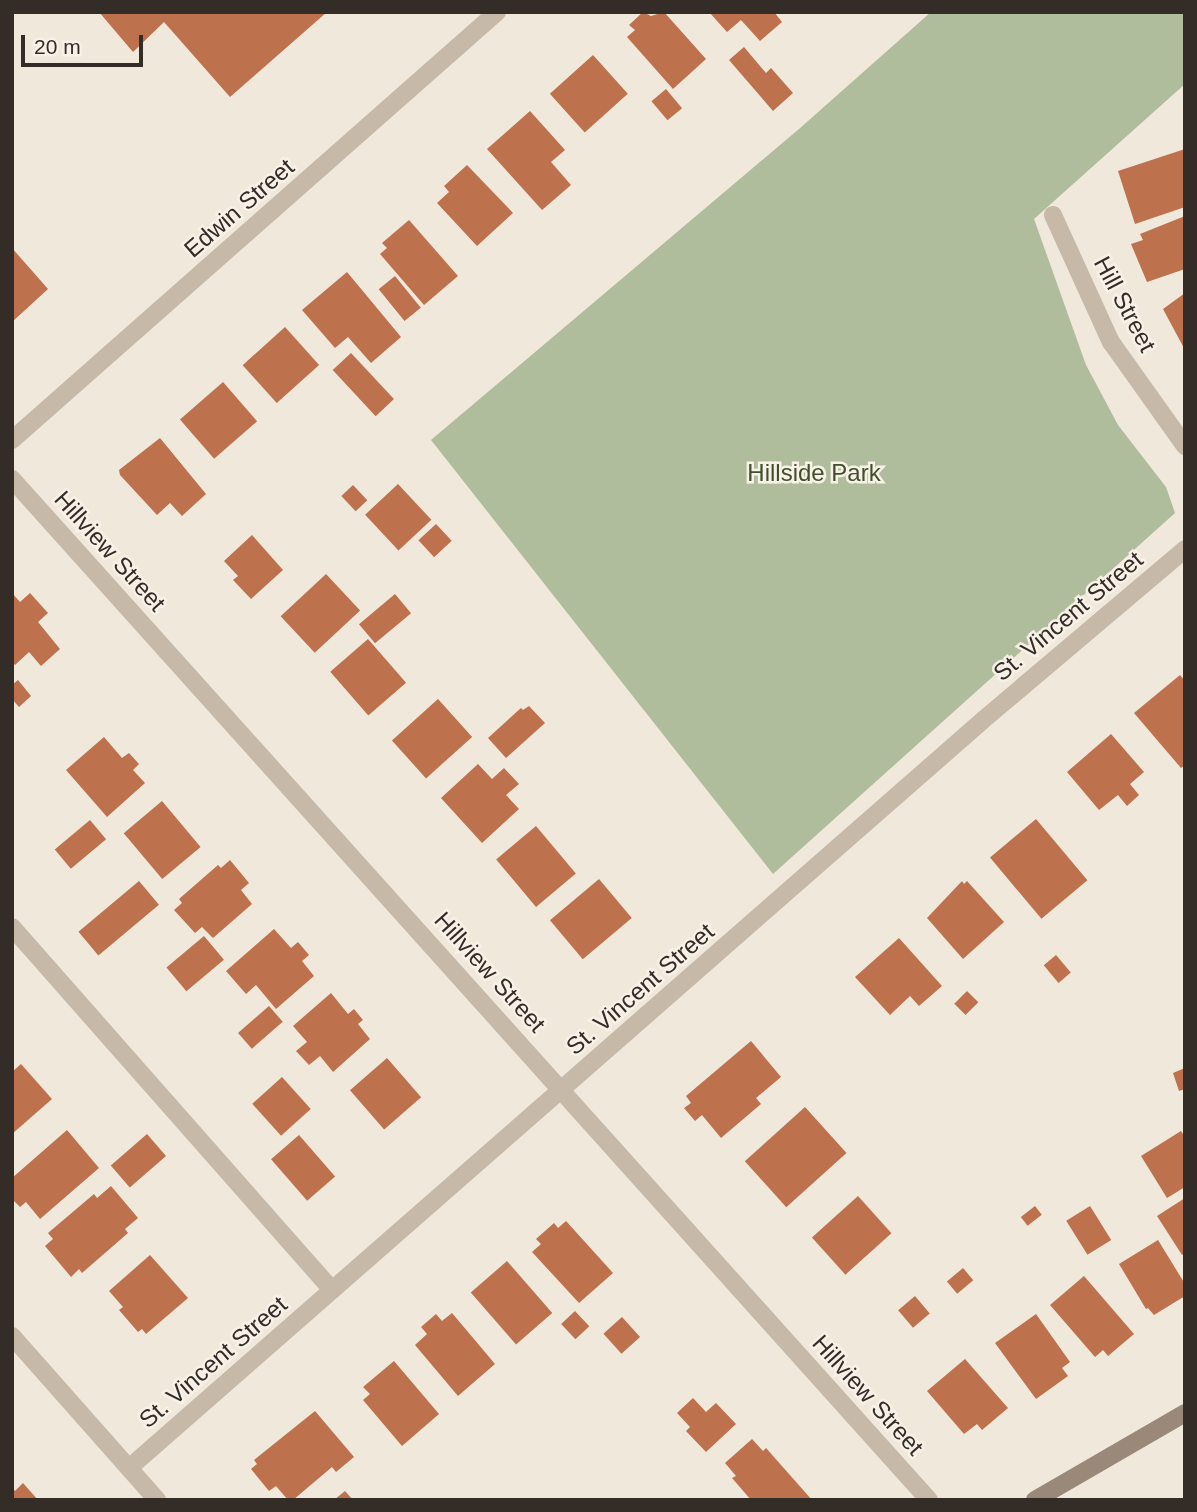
<!DOCTYPE html>
<html>
<head>
<meta charset="utf-8">
<style>
  body { margin:0 }
  #map { position:relative; width:1197px; height:1512px; overflow:hidden; background:#efe8db; font-family:Arial,sans-serif }
  div>[style] { position:absolute }
  .green>* { inset:0; background:#afbd9c }
  .building>* { inset:0; background:#bd714c; transform-origin:0 0 }
  .lane>* { height:18px; margin:-9px; padding:0 9px; transform-origin:9px; border-radius:9px; background:#c6b9a8 }
  .street>* { height:18px; margin:-9px; padding:0 9px; transform-origin:9px; border-radius:9px; background:#c6b9a8 }
  .secondary>* { height:18px; margin:-9px; padding:0 9px; transform-origin:9px; border-radius:9px; background:#9a8879 }
  span { translate:-50% -50%; white-space:nowrap; text-align:center; line-height:1.15; -webkit-text-stroke:5px #f8f1e7; paint-order:stroke }
  .street-label { font-size:24px; color:#342c27 }
  .park-label { font-size:24px; color:#40502d }
  .frame { position:absolute; inset:0; border:14px solid #342c27; pointer-events:none }
  .scale { position:absolute; left:21px; top:35px; width:122px; height:32px; box-sizing:border-box; border:4px solid #342c27; border-top:0; padding-left:9px; font-size:21px; line-height:24px; white-space:nowrap; color:#342c27; -webkit-text-stroke:5px #f8f1e7; paint-order:stroke }
</style>
</head>
<body>
<div id="map">
  <div class="green">
    <div style="clip-path:polygon(931px 12px,1185px 12px,1185px 84px,1034px 219px,1086px 365px,1118px 425px,1166px 487px,1175px 513px,773px 874px,431px 440px,799px 129px)"></div>
  </div>
  <div class="building">
    <div style="clip-path:polygon(99px 12px,327px 12px,230px 97px,164px 22px,133px 52px)"></div>
    <div style="clip-path:polygon(643px 12px,651px 16px,664px 12px,706px 59px,673px 89px,627px 37px,635px 30px,629px 25px)"></div>
    <div style="clip-path:polygon(709px 12px,774px 12px,782px 22px,760px 41px,741px 20px,727px 32px)"></div>
    <div style="clip-path:polygon(744px 47px,766px 73px,771px 68px,793px 93px,773px 111px,729px 60px)"></div>
    <div style="left:593px;top:55px;width:52px;height:58px;rotate:48deg"></div>
    <div style="left:666px;top:89px;width:25px;height:19px;rotate:50deg"></div>
    <div style="clip-path:polygon(530px 111px,565px 150px,551px 162px,571px 185px,542px 210px,487px 149px)"></div>
    <div style="clip-path:polygon(1185px 149px,1185px 207px,1135px 224px,1118px 171px)"></div>
    <div style="clip-path:polygon(467px 165px,513px 213px,477px 246px,437px 203px,449px 192px,444px 186px)"></div>
    <div style="clip-path:polygon(1185px 216px,1185px 269px,1147px 282px,1131px 244px,1143px 240px,1140px 234px)"></div>
    <div style="clip-path:polygon(409px 220px,458px 276px,424px 305px,380px 254px,387px 248px,382px 243px)"></div>
    <div style="clip-path:polygon(12px 248px,48px 289px,12px 322px)"></div>
    <div style="clip-path:polygon(347px 272px,401px 337px,371px 363px,348px 337px,335px 348px,302px 310px)"></div>
    <div style="left:395px;top:276px;width:41px;height:21px;rotate:51deg"></div>
    <div style="clip-path:polygon(1185px 293px,1185px 350px,1163px 309px)"></div>
    <div style="left:285px;top:327px;width:51px;height:57px;rotate:48deg"></div>
    <div style="left:351px;top:353px;width:63px;height:25px;rotate:47deg"></div>
    <div style="left:223px;top:382px;width:52px;height:57px;rotate:49deg"></div>
    <div style="clip-path:polygon(160px 438px,206px 494px,182px 516px,170px 503px,157px 515px,120px 475px,119px 470px)"></div>
    <div style="left:398px;top:484px;width:49px;height:45px;rotate:47deg"></div>
    <div style="left:353px;top:485px;width:21px;height:16px;rotate:47deg"></div>
    <div style="left:436px;top:524px;width:23px;height:24px;rotate:47deg"></div>
    <div style="clip-path:polygon(252px 535px,283px 570px,251px 599px,233px 580px,238px 576px,224px 561px)"></div>
    <div style="left:326px;top:574px;width:50px;height:62px;rotate:47deg"></div>
    <div style="clip-path:polygon(12px 593px,20px 602px,30px 593px,48px 613px,38px 622px,60px 649px,41px 666px,29px 652px,15px 665px,12px 662px)"></div>
    <div style="left:395px;top:594px;width:25px;height:47px;rotate:50deg"></div>
    <div style="left:368px;top:639px;width:58px;height:50px;rotate:49deg"></div>
    <div style="clip-path:polygon(1180px 675px,1185px 681px,1185px 765px,1181px 768px,1134px 713px)"></div>
    <div style="clip-path:polygon(18px 680px,31px 696px,19px 707px,12px 699px,12px 685px)"></div>
    <div style="left:438px;top:699px;width:51px;height:62px;rotate:48deg"></div>
    <div style="clip-path:polygon(529px 706px,545px 723px,506px 758px,488px 738px,521px 708px,523px 710px)"></div>
    <div style="clip-path:polygon(1111px 734px,1144px 772px,1130px 784px,1139px 795px,1127px 806px,1118px 795px,1099px 810px,1067px 772px)"></div>
    <div style="clip-path:polygon(104px 737px,122px 758px,129px 753px,139px 764px,133px 770px,145px 783px,107px 817px,66px 770px)"></div>
    <div style="clip-path:polygon(478px 764px,492px 779px,504px 768px,519px 784px,506px 795px,519px 809px,482px 843px,441px 798px)"></div>
    <div style="left:162px;top:801px;width:60px;height:50px;rotate:50deg"></div>
    <div style="left:1036px;top:819px;width:80px;height:60px;rotate:50deg"></div>
    <div style="left:90px;top:820px;width:25px;height:46px;rotate:50deg"></div>
    <div style="left:536px;top:826px;width:62px;height:52px;rotate:50deg"></div>
    <div style="clip-path:polygon(230px 860px,249px 883px,241px 890px,252px 904px,213px 938px,202px 927px,195px 933px,174px 910px,182px 903px,179px 899px,218px 865px,221px 868px)"></div>
    <div style="left:599px;top:879px;width:51px;height:64px;rotate:50deg"></div>
    <div style="left:139px;top:881px;width:31px;height:79px;rotate:50deg"></div>
    <div style="clip-path:polygon(962px 881px,964px 884px,967px 881px,1004px 922px,963px 959px,927px 918px)"></div>
    <div style="clip-path:polygon(274px 929px,291px 948px,298px 942px,309px 955px,302px 961px,314px 976px,276px 1009px,256px 985px,246px 994px,226px 971px)"></div>
    <div style="left:204px;top:936px;width:31px;height:49px;rotate:50deg"></div>
    <div style="clip-path:polygon(899px 938px,942px 986px,919px 1006px,910px 996px,890px 1015px,855px 977px)"></div>
    <div style="left:1056px;top:955px;width:23px;height:16px;rotate:50deg"></div>
    <div style="left:967px;top:991px;width:16px;height:18px;rotate:45deg"></div>
    <div style="clip-path:polygon(331px 993px,348px 1014px,354px 1009px,363px 1020px,358px 1024px,370px 1039px,333px 1072px,320px 1056px,309px 1065px,296px 1051px,307px 1042px,293px 1026px)"></div>
    <div style="left:269px;top:1006px;width:21px;height:41px;rotate:49deg"></div>
    <div style="clip-path:polygon(751px 1041px,781px 1077px,756px 1098px,761px 1104px,721px 1138px,702px 1115px,695px 1121px,684px 1108px,691px 1103px,686px 1096px)"></div>
    <div style="left:387px;top:1058px;width:52px;height:49px;rotate:49deg"></div>
    <div style="clip-path:polygon(21px 1064px,52px 1099px,12px 1134px,12px 1072px)"></div>
    <div style="clip-path:polygon(1185px 1068px,1185px 1089px,1179px 1091px,1173px 1073px)"></div>
    <div style="left:282px;top:1077px;width:43px;height:40px;rotate:48deg"></div>
    <div style="left:805px;top:1107px;width:62px;height:81px;rotate:48deg"></div>
    <div style="clip-path:polygon(67px 1130px,99px 1168px,40px 1219px,26px 1202px,20px 1207px,12px 1199px,12px 1178px)"></div>
    <div style="clip-path:polygon(1181px 1131px,1185px 1137px,1185px 1187px,1167px 1198px,1141px 1156px)"></div>
    <div style="left:147px;top:1134px;width:29px;height:48px;rotate:49deg"></div>
    <div style="left:299px;top:1135px;width:55px;height:37px;rotate:49deg"></div>
    <div style="clip-path:polygon(111px 1186px,138px 1218px,125px 1229px,128px 1233px,82px 1273px,79px 1269px,71px 1277px,45px 1246px,53px 1239px,48px 1233px,94px 1194px,97px 1198px)"></div>
    <div style="left:858px;top:1196px;width:50px;height:62px;rotate:48deg"></div>
    <div style="clip-path:polygon(1185px 1198px,1185px 1253px,1182px 1255px,1157px 1216px)"></div>
    <div style="left:1035px;top:1206px;width:11px;height:18px;rotate:52deg"></div>
    <div style="left:1090px;top:1206px;width:40px;height:28px;rotate:58deg"></div>
    <div style="clip-path:polygon(566px 1221px,613px 1273px,579px 1303px,532px 1252px,541px 1244px,536px 1239px,554px 1223px,558px 1228px)"></div>
    <div style="clip-path:polygon(1158px 1240px,1185px 1284px,1185px 1296px,1154px 1315px,1148px 1308px,1146px 1309px,1119px 1264px)"></div>
    <div style="clip-path:polygon(150px 1255px,188px 1298px,146px 1334px,142px 1329px,138px 1332px,119px 1310px,123px 1307px,109px 1291px)"></div>
    <div style="left:507px;top:1261px;width:69px;height:48px;rotate:49deg"></div>
    <div style="left:963px;top:1268px;width:16px;height:21px;rotate:50deg"></div>
    <div style="clip-path:polygon(1084px 1276px,1134px 1334px,1108px 1356px,1103px 1350px,1095px 1357px,1050px 1305px)"></div>
    <div style="left:915px;top:1296px;width:23px;height:22px;rotate:50deg"></div>
    <div style="left:575px;top:1311px;width:21px;height:19px;rotate:47deg"></div>
    <div style="clip-path:polygon(452px 1313px,495px 1364px,458px 1396px,415px 1345px,427px 1334px,421px 1327px,436px 1314px,442px 1321px)"></div>
    <div style="clip-path:polygon(1036px 1314px,1070px 1362px,1062px 1368px,1068px 1376px,1036px 1399px,995px 1343px)"></div>
    <div style="left:622px;top:1317px;width:27px;height:25px;rotate:48deg"></div>
    <div style="clip-path:polygon(965px 1359px,1008px 1408px,982px 1430px,977px 1424px,964px 1434px,927px 1391px)"></div>
    <div style="clip-path:polygon(394px 1361px,439px 1414px,402px 1446px,363px 1400px,370px 1394px,363px 1387px)"></div>
    <div style="clip-path:polygon(693px 1398px,706px 1412px,716px 1403px,736px 1424px,706px 1452px,686px 1431px,690px 1427px,677px 1413px)"></div>
    <div style="clip-path:polygon(315px 1411px,354px 1457px,336px 1472px,332px 1467px,293px 1500px,288px 1500px,276px 1486px,269px 1491px,251px 1469px,257px 1464px,254px 1460px)"></div>
    <div style="clip-path:polygon(752px 1439px,763px 1451px,766px 1448px,812px 1500px,751px 1500px,732px 1478px,736px 1476px,725px 1463px)"></div>
    <div style="clip-path:polygon(23px 1483px,38px 1500px,12px 1500px,12px 1487px,15px 1491px)"></div>
    <div style="clip-path:polygon(345px 1491px,353px 1500px,334px 1500px)"></div>
  </div>
  <div class="lane">
    <div style="left:12px;top:927px;width:484px;rotate:48.6deg"></div>
  </div>
  <div class="street">
    <div style="left:1053px;top:215px;width:140px;rotate:65.5deg"></div>
    <div style="left:1111px;top:342px;width:128px;rotate:54.6deg"></div>
    <div style="left:12px;top:440px;width:647px;rotate:-41.43deg"></div>
    <div style="left:12px;top:479px;width:1372px;rotate:48.07deg"></div>
    <div style="left:12px;top:1336px;width:219px;rotate:48.5deg"></div>
    <div style="left:129px;top:1468px;width:1135px;rotate:-41.21deg"></div>
    <div style="left:983px;top:720px;width:265px;rotate:-40.2deg"></div>
  </div>
  <div class="secondary">
    <div style="left:1035px;top:1500px;width:173px;rotate:-30.1deg"></div>
  </div>
  <div class="street-label">
    <span style="left:239px;top:208px;rotate:-41deg">Edwin Street</span>
    <span style="left:1125px;top:304px;rotate:62deg">Hill Street</span>
    <span style="left:110px;top:551px;rotate:48deg">Hillview Street</span>
    <span style="left:1068px;top:616px;rotate:-40deg">St. Vincent Street</span>
    <span style="left:490px;top:972px;rotate:48deg">Hillview Street</span>
    <span style="left:640px;top:989px;rotate:-41deg">St. Vincent Street</span>
    <span style="left:213px;top:1362px;rotate:-41deg">St. Vincent Street</span>
    <span style="left:868px;top:1395px;rotate:48deg">Hillview Street</span>
  </div>
  <div class="park-label">
    <span style="left:814px;top:473px">Hillside Park</span>
  </div>
  <div class="frame"></div>
  <div class="scale">20 m</div>
</div>
</body>
</html>
